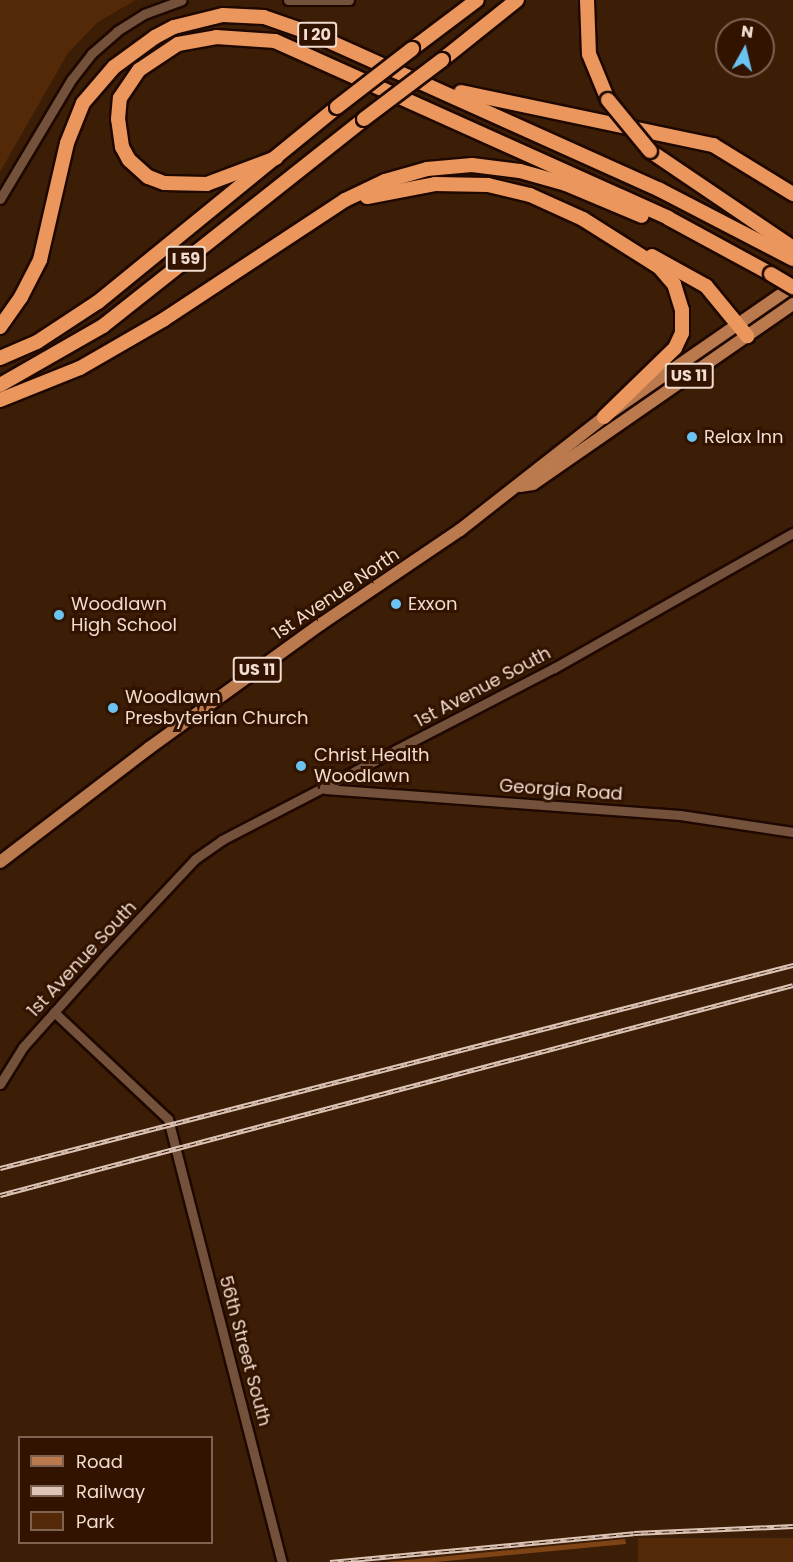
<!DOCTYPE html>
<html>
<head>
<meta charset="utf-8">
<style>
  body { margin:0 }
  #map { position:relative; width:793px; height:1562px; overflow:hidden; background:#3c1d05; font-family:Poppins,sans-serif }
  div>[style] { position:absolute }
  .green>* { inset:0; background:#532907; transform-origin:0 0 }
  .forest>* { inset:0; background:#7f4416 }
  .roads { filter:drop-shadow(2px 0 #1e0800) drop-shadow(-2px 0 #1e0800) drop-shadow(0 2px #1e0800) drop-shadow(0 -2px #1e0800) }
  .minor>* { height:9px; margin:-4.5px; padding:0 4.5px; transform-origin:4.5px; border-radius:4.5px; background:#74513a }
  .major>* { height:12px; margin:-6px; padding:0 6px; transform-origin:6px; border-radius:6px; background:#bb7a4e }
  .highway>* { height:14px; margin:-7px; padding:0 7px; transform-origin:7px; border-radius:7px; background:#ea965c }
  .rail>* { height:4.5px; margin-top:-2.25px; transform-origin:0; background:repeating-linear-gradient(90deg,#311300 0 7px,#dcc5b7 0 14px); box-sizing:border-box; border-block:2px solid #dcc5b7 }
  .bridges { filter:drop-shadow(2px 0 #1e0800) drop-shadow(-2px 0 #1e0800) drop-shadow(0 2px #1e0800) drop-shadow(0 -2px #1e0800) }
  .highway-bridge>* { height:14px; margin:-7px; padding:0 7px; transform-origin:7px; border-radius:7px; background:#ea965c }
  .dots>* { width:16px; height:16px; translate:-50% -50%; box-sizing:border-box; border:3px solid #311300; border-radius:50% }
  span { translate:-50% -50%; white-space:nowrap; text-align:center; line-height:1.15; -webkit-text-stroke:6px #311300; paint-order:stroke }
  .shield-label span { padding:2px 4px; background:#311300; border:2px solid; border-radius:4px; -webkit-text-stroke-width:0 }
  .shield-label { font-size:16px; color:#f1dccf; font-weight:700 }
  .poi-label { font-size:18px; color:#f1dccf }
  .left { translate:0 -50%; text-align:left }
  .street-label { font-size:18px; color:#f1dccf }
  .legend { position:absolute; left:18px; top:1436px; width:195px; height:108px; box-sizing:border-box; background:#311300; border:2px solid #7e6353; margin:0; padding:8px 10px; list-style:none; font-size:18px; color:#f1dccf }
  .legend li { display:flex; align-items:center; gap:12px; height:30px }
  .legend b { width:30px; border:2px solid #7e6353 }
  .north { position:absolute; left:715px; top:18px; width:60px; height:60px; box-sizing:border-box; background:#311300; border:2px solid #7e6353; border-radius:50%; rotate:8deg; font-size:16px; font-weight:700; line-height:24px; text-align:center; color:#f1dccf }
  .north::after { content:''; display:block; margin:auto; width:21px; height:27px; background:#6bc3f2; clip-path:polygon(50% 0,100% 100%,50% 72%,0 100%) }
</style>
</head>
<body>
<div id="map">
  <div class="green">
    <div style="clip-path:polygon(0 0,136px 0,98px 22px,68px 53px,0 172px)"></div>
    <div style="left:793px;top:1538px;width:24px;height:155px;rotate:90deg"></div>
  </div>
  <div class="forest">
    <div style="clip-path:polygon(625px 1539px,626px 1544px,436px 1562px,386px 1562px)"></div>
  </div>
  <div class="roads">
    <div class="minor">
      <div style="left:288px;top:0;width:61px"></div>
      <div style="left:0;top:199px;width:139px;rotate:-59.2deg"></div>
      <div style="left:71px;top:80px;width:33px;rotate:-52deg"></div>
      <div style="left:91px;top:54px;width:35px;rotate:-41deg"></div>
      <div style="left:117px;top:31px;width:32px;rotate:-32deg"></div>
      <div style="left:144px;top:14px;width:40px;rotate:-20.2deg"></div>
      <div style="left:325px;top:789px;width:356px;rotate:4.2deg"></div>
      <div style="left:680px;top:815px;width:114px;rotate:8.6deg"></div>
      <div style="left:54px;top:1012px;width:156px;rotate:43.2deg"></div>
      <div style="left:168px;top:1119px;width:457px;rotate:75.6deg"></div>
      <div style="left:0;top:1084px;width:44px;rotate:-58.1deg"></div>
      <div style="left:23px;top:1047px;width:127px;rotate:-48.2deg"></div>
      <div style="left:108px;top:952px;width:127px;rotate:-46.9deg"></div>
      <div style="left:195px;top:859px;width:33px;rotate:-35deg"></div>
      <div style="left:222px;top:840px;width:374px;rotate:-27.4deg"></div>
      <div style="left:554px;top:668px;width:274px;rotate:-29.5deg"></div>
    </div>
    <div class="major">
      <div style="left:520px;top:486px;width:13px;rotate:-9deg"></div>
      <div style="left:533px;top:484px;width:316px;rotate:-34.7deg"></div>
      <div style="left:0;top:862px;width:188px;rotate:-37.4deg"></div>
      <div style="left:149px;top:748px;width:212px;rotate:-35.8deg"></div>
      <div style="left:321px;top:624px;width:168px;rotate:-34.1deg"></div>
      <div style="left:460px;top:530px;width:183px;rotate:-38.1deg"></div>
      <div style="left:604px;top:417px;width:230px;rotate:-34.7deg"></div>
    </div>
    <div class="highway">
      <div style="left:587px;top:0;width:54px;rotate:87.9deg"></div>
      <div style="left:589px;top:54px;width:50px;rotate:67.6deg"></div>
      <div style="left:412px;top:49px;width:81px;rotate:-37deg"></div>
      <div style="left:442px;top:60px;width:96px;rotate:-38.7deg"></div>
      <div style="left:461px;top:92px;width:258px;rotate:11.9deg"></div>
      <div style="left:713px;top:145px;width:94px;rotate:31.5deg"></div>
      <div style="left:650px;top:151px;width:173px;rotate:34.1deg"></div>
      <div style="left:276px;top:158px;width:74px;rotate:159.4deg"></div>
      <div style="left:207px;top:184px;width:43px;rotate:-178.7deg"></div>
      <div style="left:164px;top:183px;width:17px;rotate:-159deg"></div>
      <div style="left:148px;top:177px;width:25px;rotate:-138deg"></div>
      <div style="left:129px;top:160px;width:15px;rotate:-118deg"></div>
      <div style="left:122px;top:147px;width:28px;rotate:-98deg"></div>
      <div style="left:118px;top:119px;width:21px;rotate:-85deg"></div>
      <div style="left:120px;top:98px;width:34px;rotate:-56deg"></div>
      <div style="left:139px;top:70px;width:47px;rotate:-33.7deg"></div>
      <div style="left:178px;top:44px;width:39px;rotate:-10deg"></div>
      <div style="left:216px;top:37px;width:59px;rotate:3.9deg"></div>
      <div style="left:275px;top:41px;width:431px;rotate:24.2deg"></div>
      <div style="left:668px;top:218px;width:117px;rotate:28.5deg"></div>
      <div style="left:367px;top:197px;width:69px;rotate:-10.8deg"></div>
      <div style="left:435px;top:184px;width:53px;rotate:1.1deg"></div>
      <div style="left:488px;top:185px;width:43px;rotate:13.4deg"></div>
      <div style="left:530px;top:195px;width:58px;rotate:24.4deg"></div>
      <div style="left:583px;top:219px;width:90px;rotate:32.3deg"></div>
      <div style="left:659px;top:267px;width:23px;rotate:49deg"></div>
      <div style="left:674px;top:284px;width:27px;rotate:73deg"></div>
      <div style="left:682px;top:310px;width:23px;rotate:90deg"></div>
      <div style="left:682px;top:333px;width:17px;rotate:115deg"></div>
      <div style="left:675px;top:348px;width:99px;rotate:135.8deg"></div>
      <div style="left:652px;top:256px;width:62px;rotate:29.1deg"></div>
      <div style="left:706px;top:286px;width:65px;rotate:50.6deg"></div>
      <div style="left:0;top:327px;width:37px;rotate:-55deg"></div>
      <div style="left:21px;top:297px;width:42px;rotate:-62.8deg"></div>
      <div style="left:40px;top:260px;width:120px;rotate:-77deg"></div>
      <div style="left:67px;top:143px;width:43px;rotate:-68.2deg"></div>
      <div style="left:83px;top:103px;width:48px;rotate:-49.3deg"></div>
      <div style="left:114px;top:67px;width:51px;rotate:-36.2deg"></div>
      <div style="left:155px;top:37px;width:21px;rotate:-28deg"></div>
      <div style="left:174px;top:27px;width:50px;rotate:-13.8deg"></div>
      <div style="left:223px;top:15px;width:41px;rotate:2.8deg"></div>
      <div style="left:264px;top:17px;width:52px;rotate:19.1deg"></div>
      <div style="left:313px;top:34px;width:380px;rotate:24.2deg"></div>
      <div style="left:660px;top:190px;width:150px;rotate:27.4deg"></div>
      <div style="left:0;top:358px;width:40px;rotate:-23.4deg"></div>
      <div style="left:37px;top:342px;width:73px;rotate:-33.3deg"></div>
      <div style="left:98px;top:302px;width:308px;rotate:-39.2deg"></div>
      <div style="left:0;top:385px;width:119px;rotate:-29.8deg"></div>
      <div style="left:103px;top:326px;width:333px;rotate:-38.4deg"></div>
      <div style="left:0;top:400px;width:86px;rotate:-21.8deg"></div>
      <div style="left:80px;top:368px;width:96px;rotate:-30deg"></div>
      <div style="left:163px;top:320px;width:218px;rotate:-33.4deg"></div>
      <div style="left:345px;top:200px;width:44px;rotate:-25.4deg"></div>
      <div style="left:385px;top:181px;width:44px;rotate:-15.9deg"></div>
      <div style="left:427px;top:169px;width:45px;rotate:-5.1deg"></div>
      <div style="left:472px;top:165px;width:48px;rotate:7.1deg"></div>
      <div style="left:520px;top:171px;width:48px;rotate:15.8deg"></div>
      <div style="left:566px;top:184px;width:82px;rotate:22.8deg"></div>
    </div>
  </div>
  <div class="rail">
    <div style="left:0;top:1168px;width:819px;rotate:-14.36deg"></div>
    <div style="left:0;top:1195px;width:820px;rotate:-14.83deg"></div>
    <div style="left:330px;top:1562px;width:305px;rotate:-5.4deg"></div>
    <div style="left:634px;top:1533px;width:159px;rotate:-2.5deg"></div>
  </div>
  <div class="bridges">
    <div class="highway-bridge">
      <div style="left:608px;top:100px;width:66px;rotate:50.5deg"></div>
      <div style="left:337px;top:107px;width:95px;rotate:-37.7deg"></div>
      <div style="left:364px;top:119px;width:98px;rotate:-37.1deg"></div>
      <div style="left:771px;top:274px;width:26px;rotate:31deg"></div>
    </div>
  </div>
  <div class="dots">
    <div style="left:692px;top:437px;background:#6bc3f2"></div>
    <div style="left:396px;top:604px;background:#6bc3f2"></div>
    <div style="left:59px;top:615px;background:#6bc3f2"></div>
    <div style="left:113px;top:708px;background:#6bc3f2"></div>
    <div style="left:301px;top:766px;background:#6bc3f2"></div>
  </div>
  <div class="shield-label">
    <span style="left:317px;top:35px">I 20</span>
    <span style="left:186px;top:259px">I 59</span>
    <span style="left:689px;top:376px">US 11</span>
    <span style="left:257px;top:670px">US 11</span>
  </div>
  <div class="poi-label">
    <span class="left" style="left:704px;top:437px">Relax Inn</span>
    <span class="left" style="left:408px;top:604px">Exxon</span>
    <span class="left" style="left:71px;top:615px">Woodlawn<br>High School</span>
    <span class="left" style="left:125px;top:708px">Woodlawn<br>Presbyterian Church</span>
    <span class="left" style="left:314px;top:766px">Christ Health<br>Woodlawn</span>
  </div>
  <div class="street-label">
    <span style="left:336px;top:594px;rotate:-34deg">1st Avenue North</span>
    <span style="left:483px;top:687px;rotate:-28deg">1st Avenue South</span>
    <span style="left:561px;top:790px;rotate:4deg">Georgia Road</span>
    <span style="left:82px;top:959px;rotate:-47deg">1st Avenue South</span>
    <span style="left:245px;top:1351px;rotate:75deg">56th Street South</span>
  </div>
  <ul class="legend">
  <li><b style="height:8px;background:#bb7a4e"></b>Road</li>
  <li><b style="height:8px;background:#dcc5b7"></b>Railway</li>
  <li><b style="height:16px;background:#532907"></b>Park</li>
  </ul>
  <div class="north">N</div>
</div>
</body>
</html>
